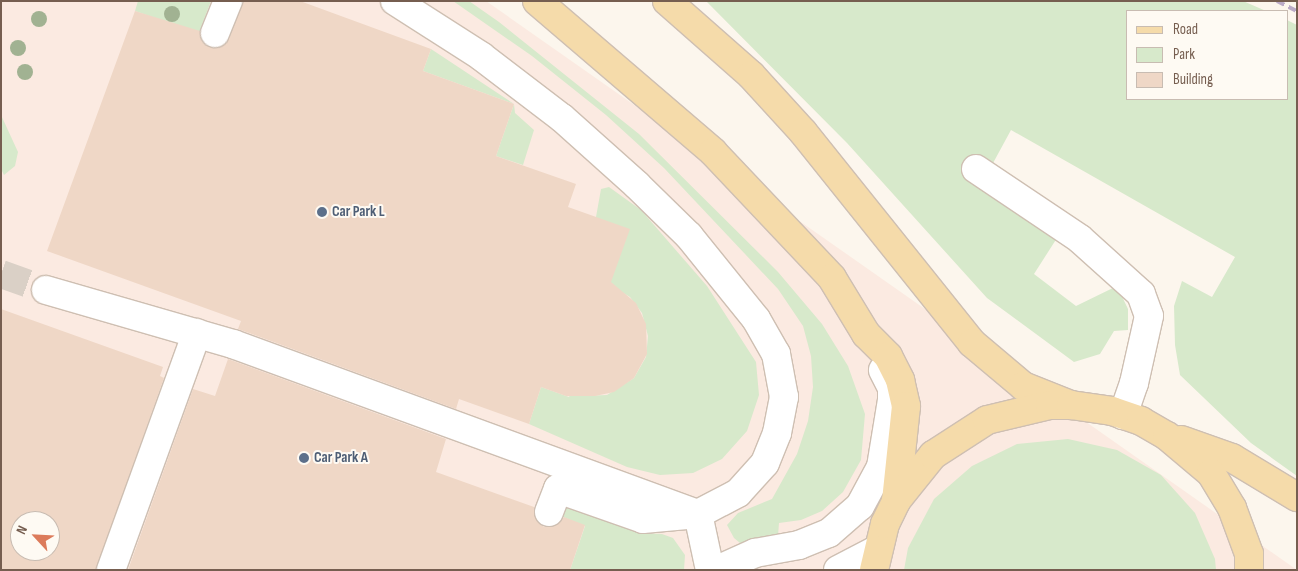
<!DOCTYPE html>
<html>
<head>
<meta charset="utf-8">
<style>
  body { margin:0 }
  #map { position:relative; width:1298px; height:571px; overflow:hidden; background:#fcf6ed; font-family:"Sofia Sans Condensed",sans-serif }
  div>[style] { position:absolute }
  .commercial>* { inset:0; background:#fbeae1 }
  .green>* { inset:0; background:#d7e9cb }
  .building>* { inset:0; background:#efd7c6 }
  .minor-tunnel>* { height:28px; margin-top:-14px; transform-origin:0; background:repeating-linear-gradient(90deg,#dad0c6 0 28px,transparent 0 42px) }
  .roads { filter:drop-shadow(1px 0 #cebfb2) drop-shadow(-1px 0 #cebfb2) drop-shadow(0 1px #cebfb2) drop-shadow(0 -1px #cebfb2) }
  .minor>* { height:28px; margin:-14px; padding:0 14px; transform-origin:14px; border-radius:14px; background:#fff }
  .major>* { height:28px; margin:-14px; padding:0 14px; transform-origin:14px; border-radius:14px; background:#f5dbaa }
  .rail>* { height:4px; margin-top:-2px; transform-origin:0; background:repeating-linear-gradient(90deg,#baaac6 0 8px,transparent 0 13px) }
  .trees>* { width:16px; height:16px; margin:-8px; border-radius:50%; background:#a1b292 }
  .dots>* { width:14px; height:14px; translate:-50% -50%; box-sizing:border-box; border:2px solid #fefaf3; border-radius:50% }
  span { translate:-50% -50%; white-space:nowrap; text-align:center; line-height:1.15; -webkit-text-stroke:4px #fefaf3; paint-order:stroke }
  .service-label { font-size:15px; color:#4e5e75; font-weight:700 }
  .left { translate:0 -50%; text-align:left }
  .frame { position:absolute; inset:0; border:2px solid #765e50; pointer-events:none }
  .legend { position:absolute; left:1126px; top:10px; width:162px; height:90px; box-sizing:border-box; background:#fefaf3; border:1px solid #c8bcb2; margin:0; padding:6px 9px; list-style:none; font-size:15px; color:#765e50 }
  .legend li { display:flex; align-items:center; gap:10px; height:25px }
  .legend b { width:25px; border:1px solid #c8bcb2 }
  .north { position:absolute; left:10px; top:511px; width:50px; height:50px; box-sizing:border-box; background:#fefaf3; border:1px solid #c8bcb2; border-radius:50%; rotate:295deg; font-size:14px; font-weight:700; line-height:20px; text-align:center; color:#765e50 }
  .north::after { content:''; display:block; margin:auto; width:18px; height:22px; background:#dc7b5b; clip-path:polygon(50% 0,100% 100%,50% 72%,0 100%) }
</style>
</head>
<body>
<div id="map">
  <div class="commercial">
    <div style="clip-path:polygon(evenodd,1px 1px,486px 1px,1297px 570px,1px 570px,1px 1px,20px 521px,50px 521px,50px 551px,20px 551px,20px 521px)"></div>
  </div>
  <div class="green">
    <div style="clip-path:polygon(138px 1px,211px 1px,199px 33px,135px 11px)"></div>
    <div style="clip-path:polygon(453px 1px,469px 1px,499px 22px,639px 134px,778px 272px,822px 324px,848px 366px,865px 414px,861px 460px,843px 492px,822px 511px,801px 520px,779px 523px,778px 536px,740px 543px,734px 538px,727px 525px,738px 513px,772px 499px,797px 454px,808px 421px,813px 387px,811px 356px,803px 326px,778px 289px,664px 168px,606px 115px,532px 56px)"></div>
    <div style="clip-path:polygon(706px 1px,1243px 1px,1266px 11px,1127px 11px,1127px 99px,1287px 99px,1287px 20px,1297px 25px,1297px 476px,1251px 443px,1180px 375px,1175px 345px,1174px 306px,1182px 281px,1212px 297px,1235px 257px,1011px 130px,980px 187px,1057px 238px,1034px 274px,1076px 306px,1117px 286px,1128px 309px,1128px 330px,1114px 331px,1100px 354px,1074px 362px,987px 298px,847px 143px)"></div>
    <div style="clip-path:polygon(431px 49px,514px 104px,515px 113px,534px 130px,523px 165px,496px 156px,514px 104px,423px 71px)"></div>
    <div style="clip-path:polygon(1px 115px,18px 152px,15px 166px,4px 175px,1px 169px)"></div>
    <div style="clip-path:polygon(609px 187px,641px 210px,707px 286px,756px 362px,759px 395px,747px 431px,722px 459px,693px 473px,660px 475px,627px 467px,529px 424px,541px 387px,569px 397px,571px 393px,583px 396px,607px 395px,634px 378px,646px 357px,648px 336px,642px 313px,630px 297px,610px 285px,596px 217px,601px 189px)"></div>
    <div style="clip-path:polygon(1068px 439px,1117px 450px,1161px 475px,1195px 513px,1215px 559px,1216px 570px,904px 570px,908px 548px,934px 499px,972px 466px,1017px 444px)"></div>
    <div style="clip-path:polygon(569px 503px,626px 516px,643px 533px,662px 534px,673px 538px,685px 555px,684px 570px,570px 570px,585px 526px,561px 516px)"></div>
  </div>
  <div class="building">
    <div style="clip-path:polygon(243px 1px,300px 1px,431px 49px,423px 71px,514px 104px,496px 156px,576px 184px,568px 207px,630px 229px,611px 282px,636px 303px,646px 324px,647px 354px,634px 378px,614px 392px,595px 396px,566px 396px,541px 387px,529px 424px,459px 399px,456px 409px,238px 329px,241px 321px,47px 251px,135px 11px,200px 31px,203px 43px,217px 48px,229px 39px)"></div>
    <div style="clip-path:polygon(evenodd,1px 309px,163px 367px,160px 376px,164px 378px,96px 570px,1px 570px,1px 309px,20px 521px,50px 521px,50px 551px,20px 551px,20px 521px)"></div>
    <div style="clip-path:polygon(228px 359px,446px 439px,436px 472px,534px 507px,537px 521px,544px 527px,558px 524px,564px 517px,585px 525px,570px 570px,128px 570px,193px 389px,215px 396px)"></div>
  </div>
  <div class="minor-tunnel">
    <div style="left:1px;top:274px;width:48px;rotate:19.6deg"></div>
  </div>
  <div class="roads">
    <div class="minor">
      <div style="left:215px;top:33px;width:35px;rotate:-68deg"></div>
      <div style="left:976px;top:169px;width:125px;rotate:33.9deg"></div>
      <div style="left:1080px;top:239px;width:82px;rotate:42deg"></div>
      <div style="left:1141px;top:294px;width:23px;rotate:70deg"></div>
      <div style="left:1149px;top:316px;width:69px;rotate:102.6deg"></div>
      <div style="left:1134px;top:383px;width:34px;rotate:109deg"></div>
      <div style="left:46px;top:290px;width:195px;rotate:16.1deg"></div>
      <div style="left:233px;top:344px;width:495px;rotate:20.1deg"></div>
      <div style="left:698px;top:514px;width:45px;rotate:-27.7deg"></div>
      <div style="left:738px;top:493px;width:40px;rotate:-48deg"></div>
      <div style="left:765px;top:463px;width:32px;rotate:-68deg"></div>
      <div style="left:777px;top:433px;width:37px;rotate:-79deg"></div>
      <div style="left:784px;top:397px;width:44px;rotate:-100.5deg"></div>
      <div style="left:776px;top:354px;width:40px;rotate:-119.7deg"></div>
      <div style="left:756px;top:319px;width:107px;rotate:-128.9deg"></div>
      <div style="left:689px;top:236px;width:73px;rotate:-135.6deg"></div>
      <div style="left:637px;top:185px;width:101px;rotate:-138.2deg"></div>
      <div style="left:562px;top:118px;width:102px;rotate:-142.6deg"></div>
      <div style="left:481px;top:56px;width:102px;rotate:-147.4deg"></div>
      <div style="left:549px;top:512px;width:25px;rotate:-69deg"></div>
      <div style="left:558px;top:489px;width:90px;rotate:19.4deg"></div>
      <div style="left:643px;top:519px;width:55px;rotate:-5.2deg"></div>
      <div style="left:698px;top:514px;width:57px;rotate:77.9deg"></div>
      <div style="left:111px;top:570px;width:252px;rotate:-70.1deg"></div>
      <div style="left:717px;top:570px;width:42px;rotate:-24.1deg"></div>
      <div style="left:755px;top:553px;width:45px;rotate:-10.3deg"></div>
      <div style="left:799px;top:545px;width:32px;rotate:-22deg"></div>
      <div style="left:829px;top:533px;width:41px;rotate:-41.1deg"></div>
      <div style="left:860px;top:506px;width:44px;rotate:-61.7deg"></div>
      <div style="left:881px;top:467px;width:68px;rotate:-80.7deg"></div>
      <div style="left:892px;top:400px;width:12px;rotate:-90deg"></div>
      <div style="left:892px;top:388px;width:20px;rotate:-117deg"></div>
      <div style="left:838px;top:570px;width:45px;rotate:-27.7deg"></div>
    </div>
    <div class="major">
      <div style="left:537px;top:1px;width:232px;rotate:40.6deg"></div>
      <div style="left:713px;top:152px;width:173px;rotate:46.6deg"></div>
      <div style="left:832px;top:278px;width:66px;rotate:58.7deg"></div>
      <div style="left:866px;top:334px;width:31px;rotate:45deg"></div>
      <div style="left:888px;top:356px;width:27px;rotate:63deg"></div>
      <div style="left:900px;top:380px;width:27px;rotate:77deg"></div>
      <div style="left:906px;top:406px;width:96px;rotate:96deg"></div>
      <div style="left:667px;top:1px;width:112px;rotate:41.4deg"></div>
      <div style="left:751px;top:75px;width:77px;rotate:47.6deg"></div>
      <div style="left:803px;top:132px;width:270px;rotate:51.3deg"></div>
      <div style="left:972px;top:343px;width:67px;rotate:40.1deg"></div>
      <div style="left:1023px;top:386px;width:52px;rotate:21.6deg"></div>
      <div style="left:1181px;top:440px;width:54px;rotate:19.4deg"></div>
      <div style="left:1232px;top:458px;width:76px;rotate:31deg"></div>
      <div style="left:874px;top:570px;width:47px;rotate:-76.6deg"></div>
      <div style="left:885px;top:524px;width:25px;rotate:-64deg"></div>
      <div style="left:896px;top:501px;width:59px;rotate:-51.2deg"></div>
      <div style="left:933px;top:455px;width:64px;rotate:-32.9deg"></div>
      <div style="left:987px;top:420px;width:65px;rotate:-13.4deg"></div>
      <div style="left:1050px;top:405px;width:21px"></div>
      <div style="left:1071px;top:405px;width:41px;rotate:8.3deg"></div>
      <div style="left:1112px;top:411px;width:31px;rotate:19deg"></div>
      <div style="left:1141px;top:421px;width:30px;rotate:30deg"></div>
      <div style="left:1167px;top:436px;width:57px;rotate:40.1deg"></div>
      <div style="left:1211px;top:473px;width:41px;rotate:59deg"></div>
      <div style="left:1232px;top:508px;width:49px;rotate:69.7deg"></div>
      <div style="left:1249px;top:554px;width:16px;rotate:90deg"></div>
    </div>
  </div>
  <div class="rail">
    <div style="left:1277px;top:1px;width:22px;rotate:27deg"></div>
  </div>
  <div class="trees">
    <div style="left:172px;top:14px"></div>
    <div style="left:39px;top:19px"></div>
    <div style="left:18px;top:48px"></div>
    <div style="left:25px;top:72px"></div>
  </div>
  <div class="dots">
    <div style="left:322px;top:212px;background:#5c6f8a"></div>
    <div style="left:304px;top:458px;background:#5c6f8a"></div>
  </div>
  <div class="service-label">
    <span class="left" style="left:332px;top:212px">Car Park L</span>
    <span class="left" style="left:314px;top:458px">Car Park A</span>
  </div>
  <div class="frame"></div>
  <ul class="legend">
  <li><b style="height:6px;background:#f5dbaa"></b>Road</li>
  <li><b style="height:14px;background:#d7e9cb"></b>Park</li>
  <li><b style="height:14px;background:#efd7c6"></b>Building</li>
  </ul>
  <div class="north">N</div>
</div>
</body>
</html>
